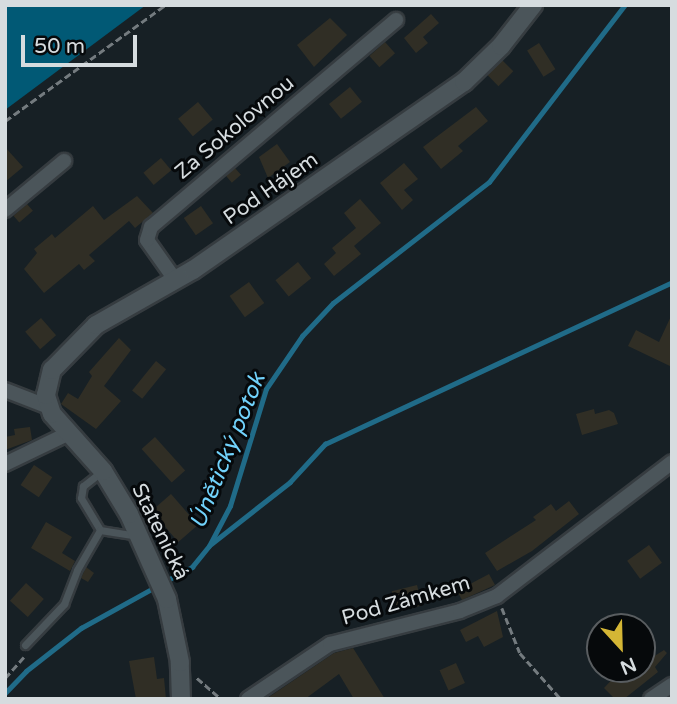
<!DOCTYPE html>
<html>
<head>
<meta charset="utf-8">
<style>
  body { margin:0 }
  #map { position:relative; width:677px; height:704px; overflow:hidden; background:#172025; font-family:"Varela Round",sans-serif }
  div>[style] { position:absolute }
  .forest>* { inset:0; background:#015975 }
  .stream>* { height:4.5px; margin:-2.25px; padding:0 2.25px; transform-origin:2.25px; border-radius:2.25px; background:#206b88 }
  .building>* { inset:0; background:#302e25; transform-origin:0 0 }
  .path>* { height:2.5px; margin-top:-1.25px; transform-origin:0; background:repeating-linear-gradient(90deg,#747b7f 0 7px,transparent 0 10.5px) }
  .roads { filter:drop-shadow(2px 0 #363c40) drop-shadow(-2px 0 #363c40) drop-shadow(0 2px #363c40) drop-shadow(0 -2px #363c40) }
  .service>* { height:7px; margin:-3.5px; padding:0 3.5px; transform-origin:3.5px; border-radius:3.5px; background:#4b555a }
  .minor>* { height:14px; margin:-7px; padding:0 7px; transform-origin:7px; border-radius:7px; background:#4b555a }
  .tertiary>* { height:18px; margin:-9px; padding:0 9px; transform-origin:9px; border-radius:9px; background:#4b555a }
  span { translate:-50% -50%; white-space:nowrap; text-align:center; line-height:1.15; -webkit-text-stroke:6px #06090b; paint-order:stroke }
  .street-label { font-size:21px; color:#d6dcdf }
  .water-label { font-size:23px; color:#71d2fb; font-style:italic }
  .frame { position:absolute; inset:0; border:7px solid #d6dcdf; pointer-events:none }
  .north { position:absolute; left:586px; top:613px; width:70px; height:70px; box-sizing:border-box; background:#06090b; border:2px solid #595d60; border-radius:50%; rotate:158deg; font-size:19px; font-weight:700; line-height:28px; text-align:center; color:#d6dcdf }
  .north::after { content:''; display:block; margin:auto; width:24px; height:32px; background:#d4b635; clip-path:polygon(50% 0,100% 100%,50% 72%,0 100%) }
  .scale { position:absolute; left:21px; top:35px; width:116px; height:32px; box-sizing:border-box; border:4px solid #d6dcdf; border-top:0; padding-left:9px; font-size:21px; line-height:24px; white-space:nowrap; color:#d6dcdf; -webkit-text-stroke:5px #06090b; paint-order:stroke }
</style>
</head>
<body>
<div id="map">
  <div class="forest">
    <div style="clip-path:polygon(5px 5px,146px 5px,5px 110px)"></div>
  </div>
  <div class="stream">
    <div style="left:211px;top:544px;width:100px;rotate:-38.1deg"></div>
    <div style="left:290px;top:482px;width:52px;rotate:-47.4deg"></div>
    <div style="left:325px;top:444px;width:383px;rotate:-25deg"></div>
    <div style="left:164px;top:582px;width:32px;rotate:-28deg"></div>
    <div style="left:192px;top:567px;width:27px;rotate:-51deg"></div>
    <div style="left:209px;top:546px;width:45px;rotate:-62.3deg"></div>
    <div style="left:230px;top:506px;width:122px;rotate:-72.9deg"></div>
    <div style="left:266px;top:389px;width:64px;rotate:-55.8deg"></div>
    <div style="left:302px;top:336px;width:45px;rotate:-46.8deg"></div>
    <div style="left:333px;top:303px;width:197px;rotate:-37.8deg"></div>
    <div style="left:489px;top:182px;width:223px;rotate:-52.5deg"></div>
    <div style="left:5px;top:693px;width:30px;rotate:-46deg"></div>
    <div style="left:26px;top:671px;width:70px;rotate:-38deg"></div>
    <div style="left:81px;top:628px;width:87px;rotate:-28.9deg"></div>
  </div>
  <div class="building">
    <div style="clip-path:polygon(431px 14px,439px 23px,423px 37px,428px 43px,416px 53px,404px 38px)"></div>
    <div style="clip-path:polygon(330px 18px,347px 35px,314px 67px,297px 45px)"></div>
    <div style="left:385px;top:42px;width:15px;height:21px;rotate:48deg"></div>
    <div style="left:539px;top:43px;width:31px;height:14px;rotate:58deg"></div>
    <div style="left:502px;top:60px;width:16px;height:21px;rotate:45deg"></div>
    <div style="left:350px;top:87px;width:19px;height:27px;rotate:51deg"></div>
    <div style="left:198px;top:102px;width:23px;height:26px;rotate:50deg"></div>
    <div style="clip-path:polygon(476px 107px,488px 121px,458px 146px,463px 151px,441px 169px,423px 147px)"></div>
    <div style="clip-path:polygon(277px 144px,290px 162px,268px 178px,259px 157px)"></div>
    <div style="clip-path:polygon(5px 147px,23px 167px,5px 182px)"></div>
    <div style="left:161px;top:158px;width:16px;height:23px;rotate:50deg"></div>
    <div style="clip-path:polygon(404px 163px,418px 179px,404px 190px,413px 200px,402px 210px,380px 183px)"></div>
    <div style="left:235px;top:168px;width:9px;height:12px;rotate:49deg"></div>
    <div style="clip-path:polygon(137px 196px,153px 213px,135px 228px,129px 221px,89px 255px,95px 261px,84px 270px,79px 264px,44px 293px,24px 269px,37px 253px,34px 249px,52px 234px,55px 238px,93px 206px,104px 220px)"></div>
    <div style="clip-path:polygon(360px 199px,381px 223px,354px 246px,361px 254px,334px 276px,324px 264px,336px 253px,332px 248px,356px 228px,344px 213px)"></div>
    <div style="left:27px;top:204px;width:9px;height:18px;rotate:49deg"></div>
    <div style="left:201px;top:206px;width:21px;height:21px;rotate:55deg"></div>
    <div style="left:298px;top:262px;width:21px;height:29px;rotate:51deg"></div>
    <div style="left:249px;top:282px;width:26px;height:24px;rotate:54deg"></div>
    <div style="clip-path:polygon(672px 314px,672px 367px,628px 346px,636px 330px,659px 342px)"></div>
    <div style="left:41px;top:318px;width:23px;height:21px;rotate:49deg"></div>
    <div style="clip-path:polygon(119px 338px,131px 350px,104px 386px,121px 401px,96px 429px,61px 404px,68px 393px,78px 399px,92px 376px,89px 372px)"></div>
    <div style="left:156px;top:361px;width:13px;height:38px;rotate:39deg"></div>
    <div style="clip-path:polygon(594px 409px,595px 414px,609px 410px,614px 413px,618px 424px,582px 435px,576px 414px)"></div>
    <div style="clip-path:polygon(30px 427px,32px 440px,5px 450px,5px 437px,15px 435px,14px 429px)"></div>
    <div style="left:155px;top:437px;width:45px;height:18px;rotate:48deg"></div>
    <div style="left:34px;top:465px;width:22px;height:24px;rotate:34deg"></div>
    <div style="left:171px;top:494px;width:41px;height:26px;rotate:49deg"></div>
    <div style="clip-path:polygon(569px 501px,579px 514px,532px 551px,497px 571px,485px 553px,536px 520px,533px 517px,551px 504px,556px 511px)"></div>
    <div style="clip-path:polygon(46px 522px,72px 537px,62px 553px,75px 561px,70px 571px,31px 548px)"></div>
    <div style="left:649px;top:545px;width:22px;height:27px;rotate:54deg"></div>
    <div style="clip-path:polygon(86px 567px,94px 573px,88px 582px,81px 578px)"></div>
    <div style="clip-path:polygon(489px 574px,495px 585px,462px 600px,457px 591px)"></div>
    <div style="left:26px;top:583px;width:24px;height:24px;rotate:42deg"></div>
    <div style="left:417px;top:585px;width:21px;height:26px;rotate:76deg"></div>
    <div style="clip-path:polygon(497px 611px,503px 637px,484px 647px,478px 636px,466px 642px,460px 630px)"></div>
    <div style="clip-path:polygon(353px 648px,385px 699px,354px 699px,339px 674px,305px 699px,266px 699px,334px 653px)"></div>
    <div style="clip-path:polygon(664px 650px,667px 653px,655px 667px,658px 672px,624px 699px,615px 699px,604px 688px,622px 669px,642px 669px,642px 664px)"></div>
    <div style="clip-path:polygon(154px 657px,157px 679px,164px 678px,166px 699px,136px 699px,129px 661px)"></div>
    <div style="left:456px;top:663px;width:22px;height:18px;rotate:66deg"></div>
  </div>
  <div class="path">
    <div style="left:5px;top:121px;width:198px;rotate:-35.9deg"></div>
    <div style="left:502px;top:608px;width:48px;rotate:68.2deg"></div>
    <div style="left:520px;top:653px;width:62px;rotate:48.3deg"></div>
    <div style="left:5px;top:678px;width:28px;rotate:-48deg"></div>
    <div style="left:197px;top:678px;width:32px;rotate:41deg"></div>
  </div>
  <div class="roads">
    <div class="service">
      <div style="left:101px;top:472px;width:23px;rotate:142deg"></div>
      <div style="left:83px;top:486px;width:12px;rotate:99deg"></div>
      <div style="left:81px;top:498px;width:37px;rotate:59deg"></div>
      <div style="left:100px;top:530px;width:36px;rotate:9deg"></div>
      <div style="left:25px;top:645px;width:57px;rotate:-46.4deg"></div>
      <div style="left:64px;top:604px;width:36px;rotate:-69deg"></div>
      <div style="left:77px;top:570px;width:46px;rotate:-60.1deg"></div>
    </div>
    <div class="minor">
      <div style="left:5px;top:210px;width:77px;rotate:-39.7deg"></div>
      <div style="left:176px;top:281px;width:50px;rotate:-125.3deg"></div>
      <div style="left:147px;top:240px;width:14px;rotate:-73deg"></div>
      <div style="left:151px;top:227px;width:321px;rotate:-40.2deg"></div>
      <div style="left:5px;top:390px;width:47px;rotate:21.1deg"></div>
      <div style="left:5px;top:464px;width:71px;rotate:-25.8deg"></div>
      <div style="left:248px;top:699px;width:99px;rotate:-33.9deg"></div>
      <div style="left:330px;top:644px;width:134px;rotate:-14.2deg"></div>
      <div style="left:460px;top:611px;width:40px;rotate:-22deg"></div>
      <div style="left:497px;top:596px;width:220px;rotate:-37.4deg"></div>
      <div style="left:651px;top:699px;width:25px;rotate:-34deg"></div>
    </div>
    <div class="tertiary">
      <div style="left:181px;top:699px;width:37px;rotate:-92deg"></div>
      <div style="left:180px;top:662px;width:64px;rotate:-101.7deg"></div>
      <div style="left:167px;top:599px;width:93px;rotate:-114.1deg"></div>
      <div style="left:129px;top:514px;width:50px;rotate:-121.2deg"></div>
      <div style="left:103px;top:471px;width:76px;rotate:-131.8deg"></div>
      <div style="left:52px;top:414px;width:20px;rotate:-108deg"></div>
      <div style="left:46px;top:395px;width:26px;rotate:-77deg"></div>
      <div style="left:52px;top:370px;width:63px;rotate:-45.6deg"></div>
      <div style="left:96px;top:325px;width:112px;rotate:-29.6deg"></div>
      <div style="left:193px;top:270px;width:330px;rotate:-34.8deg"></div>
      <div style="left:464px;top:82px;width:52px;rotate:-44.2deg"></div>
      <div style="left:501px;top:46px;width:52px;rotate:-52deg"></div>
    </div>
  </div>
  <div class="street-label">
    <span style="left:235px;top:128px;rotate:-40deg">Za Sokolovnou</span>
    <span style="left:271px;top:189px;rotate:-35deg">Pod Hájem</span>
    <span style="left:160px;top:532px;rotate:64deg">Statenická</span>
    <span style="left:406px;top:601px;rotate:-16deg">Pod Zámkem</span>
  </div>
  <div class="water-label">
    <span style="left:228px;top:451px;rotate:-68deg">Únětický potok</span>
  </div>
  <div class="frame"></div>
  <div class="north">N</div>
  <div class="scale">50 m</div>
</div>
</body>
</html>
